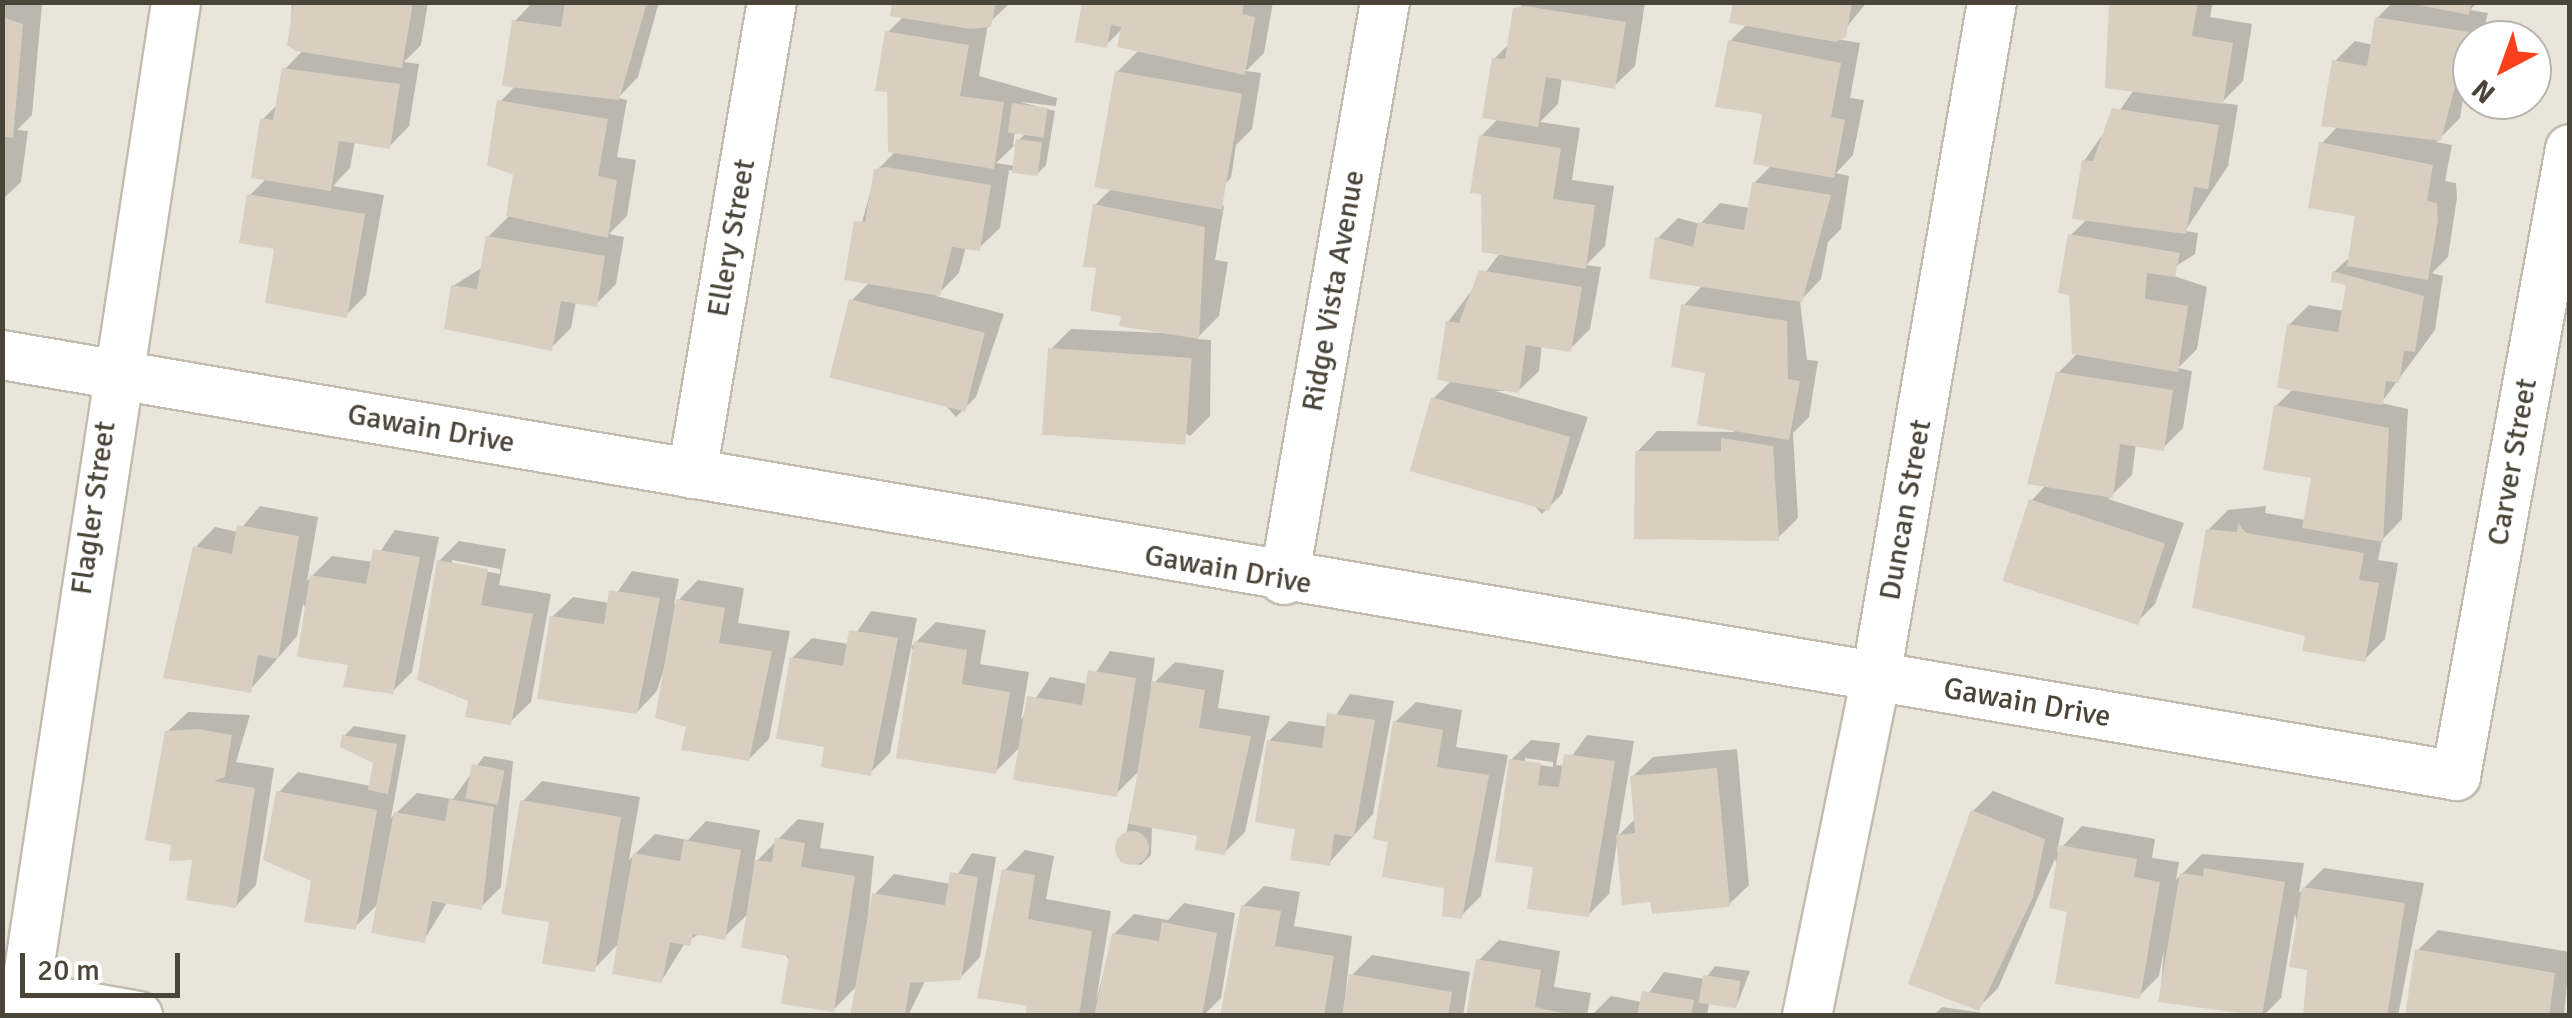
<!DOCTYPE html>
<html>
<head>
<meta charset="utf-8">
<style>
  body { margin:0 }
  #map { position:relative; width:2572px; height:1018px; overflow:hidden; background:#f6f3ec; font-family:Signika,sans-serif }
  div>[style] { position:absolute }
  .residential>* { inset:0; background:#eae5da }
  .shadow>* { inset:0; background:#0003 }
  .building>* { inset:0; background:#d8cfc1; transform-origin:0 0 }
  .round { border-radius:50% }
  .roads { filter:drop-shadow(2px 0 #c2bbae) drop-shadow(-2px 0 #c2bbae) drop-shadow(0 2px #c2bbae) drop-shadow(0 -2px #c2bbae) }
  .street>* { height:48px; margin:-24px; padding:0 24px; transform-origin:24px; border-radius:24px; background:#fff }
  span { translate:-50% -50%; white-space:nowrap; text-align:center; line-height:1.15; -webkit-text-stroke:8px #fff; paint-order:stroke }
  .street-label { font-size:30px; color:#4b4439 }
  .frame { position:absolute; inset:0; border:5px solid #4b4439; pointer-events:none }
  .north { position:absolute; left:2452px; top:20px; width:100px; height:100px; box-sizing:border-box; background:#fff; border:2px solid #b7b4b0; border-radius:50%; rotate:221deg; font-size:28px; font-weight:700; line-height:40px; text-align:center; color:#4b4439 }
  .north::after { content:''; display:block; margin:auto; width:35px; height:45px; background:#fc3f1d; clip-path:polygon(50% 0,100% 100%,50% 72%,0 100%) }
  .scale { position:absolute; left:20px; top:953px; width:160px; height:45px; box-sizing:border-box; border:5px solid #4b4439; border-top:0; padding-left:12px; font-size:30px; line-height:35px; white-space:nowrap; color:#4b4439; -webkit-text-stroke:8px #fff; paint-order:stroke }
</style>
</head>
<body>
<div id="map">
  <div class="residential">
    <div style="clip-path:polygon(evenodd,3px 3px,2569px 3px,2569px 1015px,3px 1015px,3px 3px,2472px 40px,2532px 40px,2532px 100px,2472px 100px,2472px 40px)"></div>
  </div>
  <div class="shadow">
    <div style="clip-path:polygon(2px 2px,42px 4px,32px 115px,17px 130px,28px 131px,21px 182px,2px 200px)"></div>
    <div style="clip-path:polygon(292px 2px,428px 2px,421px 45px,404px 62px,419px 64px,409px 126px,389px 147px,355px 141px,350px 168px,333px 186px,384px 195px,366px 295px,346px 315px,250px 195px,267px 178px,263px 119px,279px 103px,284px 70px,307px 46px,290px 43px)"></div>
    <div style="clip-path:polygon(533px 2px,659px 2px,638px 77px,618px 98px,627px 100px,617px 157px,636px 160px,627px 216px,609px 234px,624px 237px,616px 284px,596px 304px,576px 301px,571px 328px,551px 348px,453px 286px,483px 267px,488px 237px,508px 217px,516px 173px,500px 102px,516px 85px,515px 21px)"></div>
    <div style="clip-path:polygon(evenodd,895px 2px,1011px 2px,988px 24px,979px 76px,1057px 98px,1056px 106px,1020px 102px,1055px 111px,1046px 165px,1036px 175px,1009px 170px,1000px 228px,979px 248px,966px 246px,959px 273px,936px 296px,1004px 314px,976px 397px,956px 417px,852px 300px,870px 282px,847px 278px,876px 171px,896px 151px,887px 33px,905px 15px,895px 2px,1015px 131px,1026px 133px,1013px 146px,1015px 131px,895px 2px,1019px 141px,1015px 166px,996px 163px,1019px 141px)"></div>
    <div style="clip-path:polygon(1084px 2px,1273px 2px,1264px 53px,1246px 71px,1261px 73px,1252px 129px,1236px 145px,1231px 178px,1209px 200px,1224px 206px,1215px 260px,1228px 262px,1219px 316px,1196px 339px,1211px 340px,1210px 416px,1190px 436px,1051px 349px,1071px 329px,1186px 334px,1124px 314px,1099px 266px,1095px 205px,1112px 188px,1117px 72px,1139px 50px,1123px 28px,1106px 45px)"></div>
    <div style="clip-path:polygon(1522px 2px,1645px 3px,1635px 66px,1614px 86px,1562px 77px,1558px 104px,1540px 122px,1580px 128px,1572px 180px,1614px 186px,1605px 246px,1586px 265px,1601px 267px,1590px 329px,1570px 349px,1542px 345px,1539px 371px,1518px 391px,1495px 391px,1588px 417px,1562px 494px,1542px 514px,1433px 399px,1452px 380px,1448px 322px,1500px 253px,1481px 136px,1499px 118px,1494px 59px,1510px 43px)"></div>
    <div style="clip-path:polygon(1735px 2px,1867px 2px,1837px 39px,1860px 43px,1850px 98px,1864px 100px,1853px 155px,1836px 173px,1849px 176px,1841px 229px,1828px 242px,1821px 279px,1800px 301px,1807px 360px,1818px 361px,1809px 417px,1793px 433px,1798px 518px,1778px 538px,1637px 452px,1657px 431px,1734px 432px,1684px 305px,1702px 286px,1658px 238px,1678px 218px,1700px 224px,1720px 203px,1750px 208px,1754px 183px,1772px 165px,1765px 112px,1730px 41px,1747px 24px)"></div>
    <div style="clip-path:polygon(2114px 2px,2213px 2px,2210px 17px,2252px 24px,2243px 81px,2221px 103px,2238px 105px,2228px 166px,2185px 231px,2198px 233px,2195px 254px,2165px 273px,2207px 287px,2197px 349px,2178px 368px,2192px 371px,2183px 428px,2163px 448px,2136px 444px,2132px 475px,2108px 499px,2184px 523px,2155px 604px,2135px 624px,2032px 500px,2047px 484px,2058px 373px,2079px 352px,2070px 236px,2088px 218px,2084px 161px,2134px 90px)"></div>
    <div style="clip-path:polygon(2393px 2px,2478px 2px,2470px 10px,2488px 13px,2481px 40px,2472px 40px,2460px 118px,2436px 142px,2452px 145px,2445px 181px,2456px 183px,2457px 198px,2448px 257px,2432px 273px,2443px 276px,2435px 330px,2381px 403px,2408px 409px,2402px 519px,2382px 540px,2378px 560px,2398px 563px,2385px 639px,2364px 660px,2308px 634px,2208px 530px,2228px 510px,2266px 506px,2265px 513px,2306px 520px,2314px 476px,2276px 406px,2294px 388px,2289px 325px,2309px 305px,2344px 311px,2349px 283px,2334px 272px,2351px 256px,2358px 214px,2322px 143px,2339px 125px,2334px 62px,2355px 41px,2373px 45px,2377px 18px)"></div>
    <div style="clip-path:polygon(260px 506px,318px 517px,307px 581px,332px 556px,373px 562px,395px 530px,439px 537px,412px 672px,392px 692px,350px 663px,303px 604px,297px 636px,250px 690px,195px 548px,215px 527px,238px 532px)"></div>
    <div style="clip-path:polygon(evenodd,459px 541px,506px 549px,499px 585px,551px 594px,531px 702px,510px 722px,471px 699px,439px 561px,459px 541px,452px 560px,500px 569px,500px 574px,452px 565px,452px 560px)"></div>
    <div style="clip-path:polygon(632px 571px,679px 579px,674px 605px,698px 580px,744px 588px,738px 623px,790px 631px,769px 739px,749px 759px,689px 726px,670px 649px,657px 691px,637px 712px,552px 617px,573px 597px,610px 603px)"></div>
    <div style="clip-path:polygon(871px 611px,917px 618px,890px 753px,870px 773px,827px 745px,792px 658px,812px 638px,849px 644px)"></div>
    <div style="clip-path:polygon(936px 622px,986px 630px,980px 664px,1029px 672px,1021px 720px,1050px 677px,1088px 684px,1110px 651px,1155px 658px,1151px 686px,1175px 662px,1224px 670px,1218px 708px,1270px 716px,1245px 832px,1225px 852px,1200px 834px,1152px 826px,1151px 855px,1141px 865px,1120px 861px,1140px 770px,1116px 794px,1022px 745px,996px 771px,911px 647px)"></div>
    <div style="clip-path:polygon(1350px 694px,1394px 701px,1373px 814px,1329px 863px,1298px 827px,1269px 741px,1289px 721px,1328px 727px)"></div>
    <div style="clip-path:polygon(1416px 702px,1462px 710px,1456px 747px,1508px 755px,1481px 896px,1461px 916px,1447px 886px,1391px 840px,1395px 722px)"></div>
    <div style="clip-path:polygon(188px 712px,250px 715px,236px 762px,274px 768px,256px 885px,236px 906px,195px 857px,167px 732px)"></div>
    <div style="clip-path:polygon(354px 726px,406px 735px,391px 818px,417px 793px,453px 799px,484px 756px,513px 761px,501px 887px,481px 907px,448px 901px,424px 940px,379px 903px,355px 927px,314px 880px,278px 793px,298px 772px,371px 786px,376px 762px,344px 736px)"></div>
    <div style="clip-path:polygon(evenodd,1587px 735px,1634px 741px,1618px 836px,1636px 818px,1632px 777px,1653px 757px,1737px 749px,1749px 885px,1728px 905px,1652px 899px,1617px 842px,1609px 894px,1588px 915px,1536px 865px,1510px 761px,1531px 740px,1560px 743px,1556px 765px,1565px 766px,1587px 735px,1525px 758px,1553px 762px,1553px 767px,1525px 763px,1525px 758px)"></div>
    <div style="clip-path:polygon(542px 781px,640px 797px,629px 860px,655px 834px,688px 840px,706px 821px,760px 830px,754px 864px,798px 819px,824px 823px,820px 848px,874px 856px,865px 946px,874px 895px,894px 874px,951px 884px,972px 853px,996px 857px,980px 957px,960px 978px,926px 979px,908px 1016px,865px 1016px,858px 985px,833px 1010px,749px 913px,724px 937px,700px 933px,685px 943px,662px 980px,619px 943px,594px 969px,552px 920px,522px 802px)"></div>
    <div style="clip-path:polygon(1993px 791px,2064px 818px,2057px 852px,2082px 826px,2155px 839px,2152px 858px,2179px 862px,2176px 880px,2202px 854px,2304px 863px,2299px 893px,2324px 868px,2424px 883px,2398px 1016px,2305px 1016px,2310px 967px,2295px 914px,2281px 998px,2263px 1016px,2160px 1000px,2164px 949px,2159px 976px,2139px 996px,2070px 910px,2055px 859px,1998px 988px,1978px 1008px,1973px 811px)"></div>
    <div style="clip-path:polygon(1025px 850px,1054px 856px,1046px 899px,1111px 911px,1096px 1001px,1114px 934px,1134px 914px,1168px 920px,1184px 903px,1235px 913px,1221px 998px,1203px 1016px,1028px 1016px,1005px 870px)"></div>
    <div style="clip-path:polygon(1264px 886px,1300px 892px,1294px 926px,1352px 936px,1343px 1016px,1223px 1016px,1243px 906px)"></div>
    <div style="clip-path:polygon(2438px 930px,2570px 952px,2564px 1016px,2407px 1016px,2418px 950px)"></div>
    <div style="clip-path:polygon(1499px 940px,1560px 951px,1554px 987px,1591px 993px,1587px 1016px,1469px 1016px,1478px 961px)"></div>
    <div style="clip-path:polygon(1372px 955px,1470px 972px,1463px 1016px,1344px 1016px,1352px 975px)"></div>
    <div style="clip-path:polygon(1715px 966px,1750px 971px,1737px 1005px,1709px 1002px,1707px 1016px,1591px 1016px,1611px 996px,1642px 1002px,1664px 972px,1705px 979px)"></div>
    <div style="clip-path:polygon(1942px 1007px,1983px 1013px,2001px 1016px,1933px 1016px)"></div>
  </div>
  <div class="building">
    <div style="clip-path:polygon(294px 2px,413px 2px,402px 68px,295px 51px,287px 45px)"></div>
    <div style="clip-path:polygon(565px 2px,647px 2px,619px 100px,502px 86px,512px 20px,561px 27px)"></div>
    <div style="clip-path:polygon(892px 2px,996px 2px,991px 27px,971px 29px,890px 16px)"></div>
    <div style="clip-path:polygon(1082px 2px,1244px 2px,1242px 14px,1255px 17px,1245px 75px,1117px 47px,1121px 27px,1111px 25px,1107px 48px,1075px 42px)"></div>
    <div style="clip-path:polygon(1733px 2px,1852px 2px,1846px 37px,1836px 42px,1729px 23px)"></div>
    <div style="clip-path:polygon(2109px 2px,2198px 2px,2192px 36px,2233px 43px,2223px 104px,2105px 88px)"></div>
    <div style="clip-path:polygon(2405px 2px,2471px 2px,2469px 15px)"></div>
    <div style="clip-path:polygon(1525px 6px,1626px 22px,1615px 89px,1546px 77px,1538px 127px,1482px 118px,1492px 58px,1505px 59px,1513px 8px)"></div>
    <div style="clip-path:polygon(2px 17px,23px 24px,13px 138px,2px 136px)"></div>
    <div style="clip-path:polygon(2375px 17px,2469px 32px,2441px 141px,2321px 126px,2332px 60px,2367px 66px)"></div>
    <div style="clip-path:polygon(885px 31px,969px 45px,960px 96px,1004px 102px,994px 169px,888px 152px,887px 92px,875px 91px)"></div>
    <div style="clip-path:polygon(1728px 40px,1841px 63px,1831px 117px,1845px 120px,1834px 178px,1753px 164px,1762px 114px,1715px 107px)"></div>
    <div style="clip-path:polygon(282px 68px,400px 84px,390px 149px,339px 141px,331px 191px,251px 178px,260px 118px,273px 120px)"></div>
    <div style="left:1115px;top:71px;width:129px;height:118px;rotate:10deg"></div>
    <div style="clip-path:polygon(497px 100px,608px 119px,598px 176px,617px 180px,608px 238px,506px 216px,513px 175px,487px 165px)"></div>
    <div style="left:1012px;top:103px;width:36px;height:30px;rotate:8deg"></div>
    <div style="clip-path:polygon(2112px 108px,2219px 125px,2208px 189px,2194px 187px,2186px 234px,2072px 219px,2082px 160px,2093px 161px)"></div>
    <div style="clip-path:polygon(1479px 135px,1561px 148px,1553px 199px,1595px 205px,1586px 269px,1482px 252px,1481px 194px,1470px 193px)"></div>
    <div style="left:1016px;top:139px;width:26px;height:34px;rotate:7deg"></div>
    <div style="clip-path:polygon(2319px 142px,2433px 165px,2427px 201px,2437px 203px,2438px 220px,2428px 280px,2347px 266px,2355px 216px,2308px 208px)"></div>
    <div style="clip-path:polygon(886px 167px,991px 185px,980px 251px,952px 247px,940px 296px,844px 280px,854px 221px,865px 222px,874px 169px)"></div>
    <div style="clip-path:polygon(1752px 182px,1831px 195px,1802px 302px,1649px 279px,1655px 237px,1693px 247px,1698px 222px,1744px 230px)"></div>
    <div style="clip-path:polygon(247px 194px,365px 214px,347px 318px,265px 303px,274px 249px,239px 243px)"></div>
    <div style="clip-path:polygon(1093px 204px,1205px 227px,1199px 339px,1119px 326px,1121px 316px,1090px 311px,1096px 268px,1083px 267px)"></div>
    <div style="clip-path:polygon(2068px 234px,2180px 253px,2175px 277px,2147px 273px,2145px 299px,2188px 306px,2178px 372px,2072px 354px,2069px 295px,2058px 293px)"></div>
    <div style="clip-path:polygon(486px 236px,605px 256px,597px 307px,561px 301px,552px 351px,444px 329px,451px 285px,477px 289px)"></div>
    <div style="clip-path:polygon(1479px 270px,1582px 287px,1571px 352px,1526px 345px,1519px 393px,1437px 380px,1446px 321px,1459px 323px)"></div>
    <div style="clip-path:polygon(2332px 271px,2424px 296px,2415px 352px,2404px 351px,2399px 383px,2386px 381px,2383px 405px,2277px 388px,2287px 324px,2338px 332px,2346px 285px,2331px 282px)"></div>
    <div style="left:849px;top:299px;width:140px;height:81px;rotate:14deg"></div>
    <div style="clip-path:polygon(1681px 304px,1787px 321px,1788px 379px,1800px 381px,1789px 440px,1697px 425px,1705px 373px,1671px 367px)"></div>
    <div style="left:1048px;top:348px;width:144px;height:87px;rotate:4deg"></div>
    <div style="clip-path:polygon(2056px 372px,2173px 390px,2164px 451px,2120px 444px,2113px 498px,2027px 484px)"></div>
    <div style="left:1431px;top:397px;width:145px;height:77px;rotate:16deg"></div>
    <div style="clip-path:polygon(2274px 405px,2389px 428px,2383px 542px,2302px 528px,2311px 478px,2263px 470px)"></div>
    <div style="clip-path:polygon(1721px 438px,1773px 446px,1779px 541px,1634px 539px,1635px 451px,1721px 451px)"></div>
    <div style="left:2029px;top:499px;width:143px;height:86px;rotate:18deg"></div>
    <div style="clip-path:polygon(2238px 523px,2246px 533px,2364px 553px,2359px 580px,2379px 583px,2365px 662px,2302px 651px,2305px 636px,2192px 608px,2206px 529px,2237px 532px)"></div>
    <div style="clip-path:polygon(237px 525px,299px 536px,278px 659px,258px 655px,251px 693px,163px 678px,193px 546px,232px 554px)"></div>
    <div style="clip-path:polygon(373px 549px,420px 557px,393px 694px,343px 687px,348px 665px,297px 657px,310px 575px,366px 584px)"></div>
    <div style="clip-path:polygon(437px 560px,488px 569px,481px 605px,533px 614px,511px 725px,465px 717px,468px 701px,417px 680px)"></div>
    <div style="clip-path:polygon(609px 590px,660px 598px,637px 714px,537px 699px,550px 616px,604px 624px)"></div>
    <div style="clip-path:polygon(676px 599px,725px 608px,719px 643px,772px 651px,749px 761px,681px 750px,686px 727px,655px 718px)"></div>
    <div style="clip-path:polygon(849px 630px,898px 638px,871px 776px,821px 767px,824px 747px,776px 739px,790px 657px,843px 666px)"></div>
    <div style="clip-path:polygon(914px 641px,967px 650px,962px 684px,1010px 692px,996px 774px,896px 758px)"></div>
    <div style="clip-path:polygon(1088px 670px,1136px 678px,1117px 797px,1013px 780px,1027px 696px,1082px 705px)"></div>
    <div style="clip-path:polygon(1152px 681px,1205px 690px,1199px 728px,1251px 736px,1225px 855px,1195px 850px,1197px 836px,1129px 824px)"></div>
    <div style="clip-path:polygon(1327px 713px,1375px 720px,1354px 837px,1334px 834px,1330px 866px,1290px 860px,1295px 829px,1255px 822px,1267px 740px,1322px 748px)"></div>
    <div style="clip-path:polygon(1393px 721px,1443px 730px,1437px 767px,1489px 775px,1462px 919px,1442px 916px,1444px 888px,1382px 877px,1388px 842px,1373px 839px)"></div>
    <div style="clip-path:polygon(198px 729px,232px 735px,225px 777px,214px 781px,255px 788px,236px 908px,186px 900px,192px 860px,169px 861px,171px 845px,145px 840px,165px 731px)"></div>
    <div style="clip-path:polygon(342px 735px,397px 744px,388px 794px,368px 790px,373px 763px,340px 747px)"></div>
    <div style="clip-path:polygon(1564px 754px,1615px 761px,1589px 917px,1527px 909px,1533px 867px,1495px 862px,1509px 759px,1541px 763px,1538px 785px,1559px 787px)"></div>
    <div style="left:472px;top:764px;width:33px;height:35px;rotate:11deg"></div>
    <div style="clip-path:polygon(1717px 768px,1730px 907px,1652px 914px,1650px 902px,1622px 905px,1616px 835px,1635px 833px,1630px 776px)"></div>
    <div style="clip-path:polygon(276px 791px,377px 810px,356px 930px,304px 922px,311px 881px,263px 860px)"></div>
    <div style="clip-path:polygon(449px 799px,494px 807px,482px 910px,432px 901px,425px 943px,371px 933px,394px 812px,445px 821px)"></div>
    <div style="clip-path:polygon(520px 800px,621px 817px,595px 972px,542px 964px,549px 922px,501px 914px)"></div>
    <div style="clip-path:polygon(1971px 810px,2045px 839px,2033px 897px,1979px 1011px,1908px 984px)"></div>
    <div class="round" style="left:1115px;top:831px;width:34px;height:34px"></div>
    <div style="clip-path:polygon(775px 838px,805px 843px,801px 867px,855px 876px,834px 1012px,781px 1004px,789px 956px,741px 948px,755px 860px,772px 862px)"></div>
    <div style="clip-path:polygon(684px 840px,741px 850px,725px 940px,693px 934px,690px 946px,670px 942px,662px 983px,612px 974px,633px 853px,680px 861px)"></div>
    <div style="clip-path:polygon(2059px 845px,2137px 859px,2134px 877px,2160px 882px,2140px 999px,2055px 984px,2067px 912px,2049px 908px)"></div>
    <div style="clip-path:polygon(2204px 868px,2285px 882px,2262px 1016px,2158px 1002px,2180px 873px,2203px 876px)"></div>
    <div style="clip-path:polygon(1002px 869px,1035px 875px,1028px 919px,1092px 931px,1079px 1016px,1025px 1016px,1027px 1006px,977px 998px)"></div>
    <div style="clip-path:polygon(950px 872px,978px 877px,961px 980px,910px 983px,905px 1016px,850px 1016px,872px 893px,945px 905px)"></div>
    <div style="clip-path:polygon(2302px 887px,2405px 903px,2387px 1016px,2303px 1016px,2307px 970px,2289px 967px)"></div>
    <div style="clip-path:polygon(1241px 905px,1281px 911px,1275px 946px,1334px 956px,1324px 1016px,1220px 1016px)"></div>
    <div style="clip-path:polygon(1162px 922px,1217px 933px,1202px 1016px,1094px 1016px,1112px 933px,1159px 941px)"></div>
    <div style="clip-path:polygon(2415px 949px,2555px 973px,2549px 1016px,2405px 1016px)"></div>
    <div style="clip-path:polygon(1476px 959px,1541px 970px,1535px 1007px,1577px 1016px,1466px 1016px)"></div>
    <div style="clip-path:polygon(1349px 974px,1452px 992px,1448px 1016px,1342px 1016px)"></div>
    <div style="left:1703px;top:975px;width:38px;height:28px;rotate:9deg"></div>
    <div style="clip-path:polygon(1642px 991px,1694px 1000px,1691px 1016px,1637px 1016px)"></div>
  </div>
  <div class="roads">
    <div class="street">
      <div style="left:2px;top:355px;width:2490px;rotate:9.73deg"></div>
      <div style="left:2456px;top:776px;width:637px;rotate:-79.7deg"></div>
      <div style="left:692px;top:474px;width:479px;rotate:-80.4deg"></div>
      <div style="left:1284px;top:580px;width:587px;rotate:-80.09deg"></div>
      <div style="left:25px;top:996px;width:115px;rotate:10deg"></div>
      <div style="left:22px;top:1016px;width:1026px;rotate:-81.36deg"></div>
      <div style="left:1807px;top:1016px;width:346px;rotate:-78.5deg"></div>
      <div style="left:1876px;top:677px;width:685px;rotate:-80.25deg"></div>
    </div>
  </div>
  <div class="street-label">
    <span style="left:732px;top:238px;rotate:-80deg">Ellery Street</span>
    <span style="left:1334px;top:291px;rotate:-80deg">Ridge Vista Avenue</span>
    <span style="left:431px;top:429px;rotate:10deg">Gawain Drive</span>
    <span style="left:2513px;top:462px;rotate:-80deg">Carver Street</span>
    <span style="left:94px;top:508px;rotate:-82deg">Flagler Street</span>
    <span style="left:1906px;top:510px;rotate:-80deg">Duncan Street</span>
    <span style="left:1228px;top:570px;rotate:10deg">Gawain Drive</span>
    <span style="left:2027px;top:703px;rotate:10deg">Gawain Drive</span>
  </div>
  <div class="frame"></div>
  <div class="north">N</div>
  <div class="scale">20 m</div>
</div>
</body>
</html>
